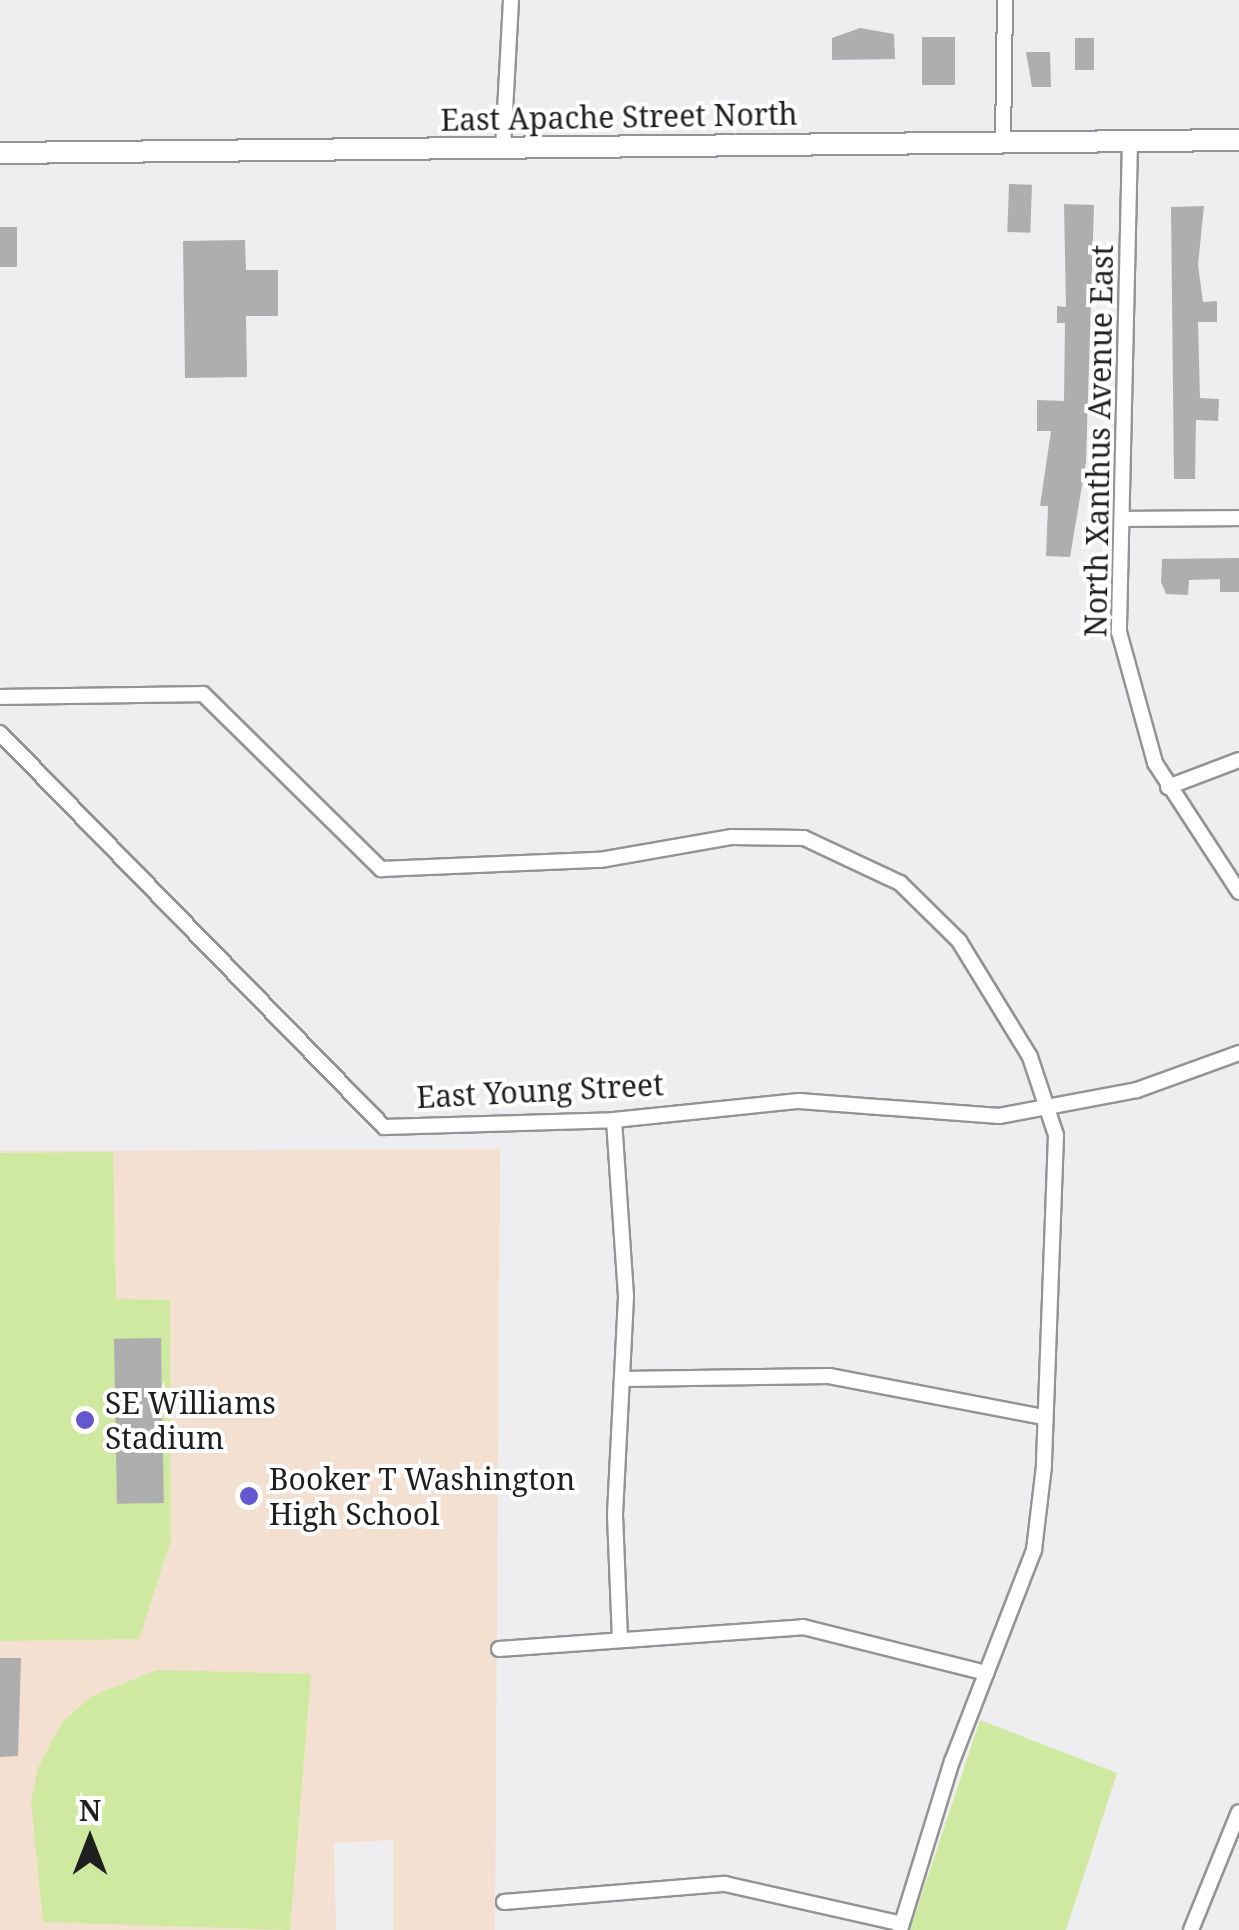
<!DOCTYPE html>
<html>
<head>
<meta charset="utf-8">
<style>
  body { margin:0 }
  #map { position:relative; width:1239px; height:1930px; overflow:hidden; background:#eeeef0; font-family:"Noto Serif",serif }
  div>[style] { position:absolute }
  .education>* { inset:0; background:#f4e0d1 }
  .green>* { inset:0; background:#cfeaa0 }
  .building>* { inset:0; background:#afaeaf; transform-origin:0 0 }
  .roads { filter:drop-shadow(2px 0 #949496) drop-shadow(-2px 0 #949496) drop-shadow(0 2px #949496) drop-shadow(0 -2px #949496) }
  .street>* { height:14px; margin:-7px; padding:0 7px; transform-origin:7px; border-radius:7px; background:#fff }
  .secondary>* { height:20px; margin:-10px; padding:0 10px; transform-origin:10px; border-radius:10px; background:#fff }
  .dots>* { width:28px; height:28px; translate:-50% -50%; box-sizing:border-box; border:5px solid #fff; border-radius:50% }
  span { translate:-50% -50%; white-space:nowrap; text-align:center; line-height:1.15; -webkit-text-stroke:8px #fff; paint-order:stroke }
  .street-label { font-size:30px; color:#1f1f20 }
  .poi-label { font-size:30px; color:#1f1f20 }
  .left { translate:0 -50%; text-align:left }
  .north { position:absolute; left:40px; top:1790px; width:100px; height:100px; -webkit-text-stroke:8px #fff; paint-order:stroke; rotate:0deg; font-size:28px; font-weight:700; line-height:40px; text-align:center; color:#1f1f20 }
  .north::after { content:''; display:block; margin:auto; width:35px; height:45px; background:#1f1f20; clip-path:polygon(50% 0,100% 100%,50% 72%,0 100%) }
</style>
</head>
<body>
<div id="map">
  <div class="education">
    <div style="clip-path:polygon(500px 1149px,495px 1930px,393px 1930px,393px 1840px,334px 1843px,336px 1930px,0 1930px,0 1151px)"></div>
  </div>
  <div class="green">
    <div style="clip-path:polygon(113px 1152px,116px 1299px,170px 1300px,171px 1540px,139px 1639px,0 1641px,0 1153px)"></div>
    <div style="clip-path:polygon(157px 1670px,311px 1674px,290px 1930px,43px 1922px,31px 1802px,38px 1768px,62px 1722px,92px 1696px)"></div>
    <div style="clip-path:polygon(980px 1720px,1117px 1773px,1066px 1930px,910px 1930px)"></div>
  </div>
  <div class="building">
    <div style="clip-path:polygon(860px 28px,894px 34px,895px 59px,832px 60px,832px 38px)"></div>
    <div style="left:922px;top:37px;width:33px;height:48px"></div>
    <div style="left:1094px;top:38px;width:32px;height:19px;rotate:90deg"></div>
    <div style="clip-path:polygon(1026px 52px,1050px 52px,1051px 87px,1032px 87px)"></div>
    <div style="left:1009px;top:184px;width:23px;height:48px;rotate:2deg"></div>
    <div style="clip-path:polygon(1064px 204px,1094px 205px,1086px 462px,1070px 557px,1046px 556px,1048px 506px,1040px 506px,1051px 431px,1037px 431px,1037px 400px,1064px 401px,1065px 323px,1057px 323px,1057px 306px,1066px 307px)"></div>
    <div style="clip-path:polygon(1204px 206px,1198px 265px,1203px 302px,1217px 301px,1217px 322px,1198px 322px,1200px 398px,1219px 399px,1218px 421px,1196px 420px,1195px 479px,1174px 479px,1171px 207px)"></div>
    <div style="left:0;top:227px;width:17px;height:40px"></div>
    <div style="clip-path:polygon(245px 240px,246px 270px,278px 270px,278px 316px,246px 316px,247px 377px,185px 378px,183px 241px)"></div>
    <div style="clip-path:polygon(1239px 558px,1239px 592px,1220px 592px,1220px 579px,1189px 580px,1188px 595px,1166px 594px,1161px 582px,1162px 559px)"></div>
    <div style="left:161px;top:1338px;width:165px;height:47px;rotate:89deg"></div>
    <div style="clip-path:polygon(0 1658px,21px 1658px,18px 1756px,0 1757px)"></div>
  </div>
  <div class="roads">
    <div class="street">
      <div style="left:1130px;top:141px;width:491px;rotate:91.3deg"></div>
      <div style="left:1119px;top:632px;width:136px;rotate:74.6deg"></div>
      <div style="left:1155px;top:763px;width:154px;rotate:56.9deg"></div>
      <div style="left:1003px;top:143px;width:143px;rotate:-89.2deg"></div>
      <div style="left:503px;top:148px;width:148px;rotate:-86.9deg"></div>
      <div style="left:1125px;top:519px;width:114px;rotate:-0.5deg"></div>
      <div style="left:0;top:697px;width:203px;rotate:-0.8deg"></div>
      <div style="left:203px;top:694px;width:250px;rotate:44.5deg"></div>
      <div style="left:381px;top:869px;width:219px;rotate:-2.4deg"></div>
      <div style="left:600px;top:860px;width:134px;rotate:-9.9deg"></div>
      <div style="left:732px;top:837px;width:72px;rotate:0.8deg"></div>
      <div style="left:804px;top:838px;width:106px;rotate:25.1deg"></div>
      <div style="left:900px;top:883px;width:83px;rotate:44.5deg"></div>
      <div style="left:959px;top:941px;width:136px;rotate:58.5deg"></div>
      <div style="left:1030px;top:1057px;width:82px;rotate:71.6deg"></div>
      <div style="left:1056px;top:1135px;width:331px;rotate:92.1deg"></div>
      <div style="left:1044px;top:1466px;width:85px;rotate:96.8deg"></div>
      <div style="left:1034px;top:1550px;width:226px;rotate:111.2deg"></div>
      <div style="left:952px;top:1761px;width:177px;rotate:107.1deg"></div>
      <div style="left:0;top:733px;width:550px;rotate:45.74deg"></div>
      <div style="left:384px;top:1127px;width:230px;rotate:-1.7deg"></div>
      <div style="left:614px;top:1120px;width:186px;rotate:-5.9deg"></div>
      <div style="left:799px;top:1101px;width:201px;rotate:4.3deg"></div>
      <div style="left:999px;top:1116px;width:140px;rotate:-10.7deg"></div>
      <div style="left:1137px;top:1090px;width:109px;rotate:-19.9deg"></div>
      <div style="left:1168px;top:787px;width:76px;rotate:-20.8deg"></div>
      <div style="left:614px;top:1120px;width:177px;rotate:86.1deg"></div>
      <div style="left:626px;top:1297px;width:218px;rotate:92.9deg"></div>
      <div style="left:615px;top:1515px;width:125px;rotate:87.7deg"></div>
      <div style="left:622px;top:1379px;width:207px;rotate:-0.8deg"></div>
      <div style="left:829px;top:1376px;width:219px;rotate:10.8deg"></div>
      <div style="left:499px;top:1649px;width:305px;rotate:-4.1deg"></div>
      <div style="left:803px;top:1627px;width:189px;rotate:14.1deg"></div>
      <div style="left:504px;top:1902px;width:222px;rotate:-4.7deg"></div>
      <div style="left:725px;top:1884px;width:181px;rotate:12.7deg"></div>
      <div style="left:1191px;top:1930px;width:127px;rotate:-67.9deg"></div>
    </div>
    <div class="secondary">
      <div style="left:0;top:153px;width:1239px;rotate:-0.6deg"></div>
    </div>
  </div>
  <div class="dots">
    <div style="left:85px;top:1420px;background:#6557d0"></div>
    <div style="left:249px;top:1496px;background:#6557d0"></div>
  </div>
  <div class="street-label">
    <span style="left:619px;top:117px;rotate:-1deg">East Apache Street North</span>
    <span style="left:1099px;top:441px;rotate:-89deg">North Xanthus Avenue East</span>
    <span style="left:540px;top:1091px;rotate:-3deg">East Young Street</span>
  </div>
  <div class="poi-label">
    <span class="left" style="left:105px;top:1420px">SE Williams<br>Stadium</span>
    <span class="left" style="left:269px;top:1496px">Booker T Washington<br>High School</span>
  </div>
  <div class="north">N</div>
</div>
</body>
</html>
